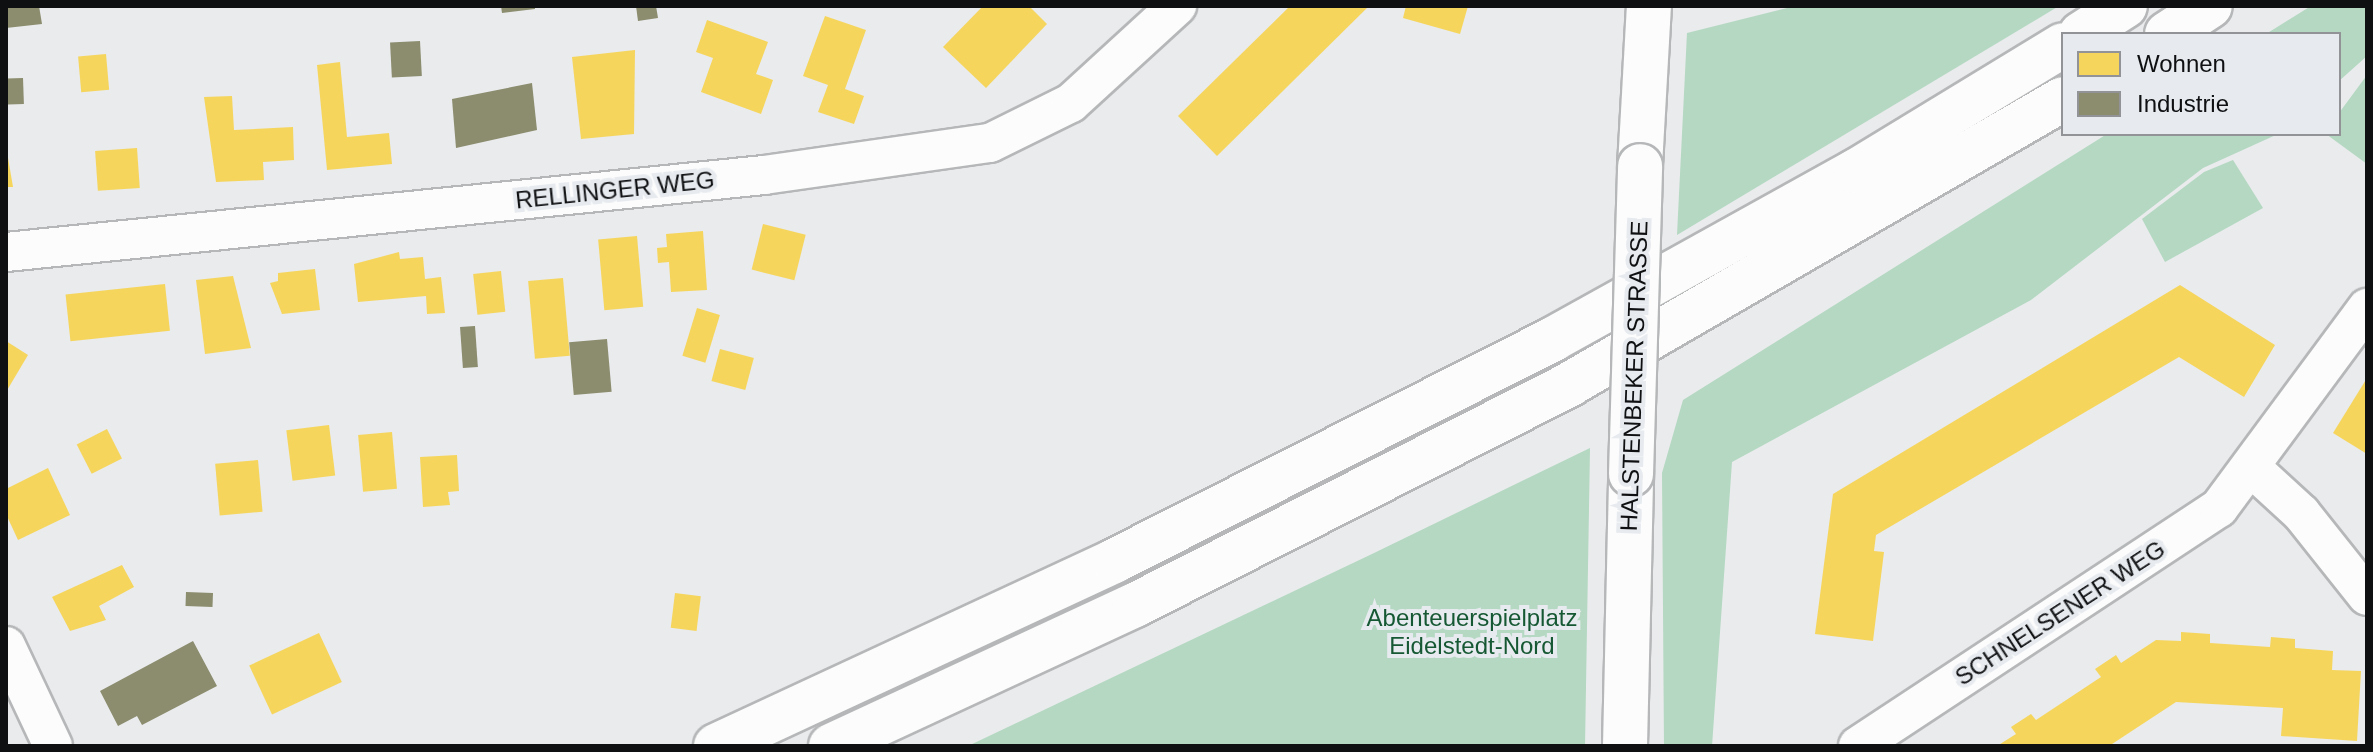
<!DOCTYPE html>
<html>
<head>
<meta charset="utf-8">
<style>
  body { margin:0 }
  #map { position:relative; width:2373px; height:752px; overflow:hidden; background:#e9ebed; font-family:Helvetica,sans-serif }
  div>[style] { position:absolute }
  .green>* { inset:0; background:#b4d8c1 }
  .homes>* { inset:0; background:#f6d55c; transform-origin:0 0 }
  .industry>* { inset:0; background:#8c8c6e; transform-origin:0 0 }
  .roads { filter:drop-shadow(2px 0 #b5b7b8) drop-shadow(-2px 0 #b5b7b8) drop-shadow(0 2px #b5b7b8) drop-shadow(0 -2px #b5b7b8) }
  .street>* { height:38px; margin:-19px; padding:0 19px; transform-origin:19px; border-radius:19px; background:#fcfcfc }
  .secondary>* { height:44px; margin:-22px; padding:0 22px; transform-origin:22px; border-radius:22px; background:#fcfcfc }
  .highway>* { height:44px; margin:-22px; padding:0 22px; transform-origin:22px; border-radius:22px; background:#fcfcfc }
  .bridges { filter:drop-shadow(2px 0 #b5b7b8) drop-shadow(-2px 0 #b5b7b8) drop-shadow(0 2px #b5b7b8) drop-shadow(0 -2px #b5b7b8) }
  .secondary-bridge>* { height:44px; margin:-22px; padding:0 22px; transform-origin:22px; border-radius:22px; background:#fcfcfc }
  span { translate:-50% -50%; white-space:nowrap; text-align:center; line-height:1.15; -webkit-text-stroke:8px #e7ebef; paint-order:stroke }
  .street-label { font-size:24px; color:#0f1012 }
  .park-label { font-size:24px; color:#165833 }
  .frame { position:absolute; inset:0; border:8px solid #0f1012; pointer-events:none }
  .legend { position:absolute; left:2061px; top:32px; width:280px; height:104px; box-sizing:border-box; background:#e7ebef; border:2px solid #919397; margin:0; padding:10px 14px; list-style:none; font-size:24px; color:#0f1012 }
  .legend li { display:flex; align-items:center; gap:16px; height:40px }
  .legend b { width:40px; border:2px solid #919397 }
</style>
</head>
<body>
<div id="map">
  <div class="green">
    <div style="clip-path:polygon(1795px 6px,2059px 6px,1677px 235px,1687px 33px)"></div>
    <div style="clip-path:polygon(2311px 6px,2367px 6px,2367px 56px,2339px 81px,2339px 34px,2266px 34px)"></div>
    <div style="clip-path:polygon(2367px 75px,2367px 164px,2326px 134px,2339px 134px,2339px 113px)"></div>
    <div style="clip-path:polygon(2107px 134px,2278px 134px,2203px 168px,2031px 300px,1732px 462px,1712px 746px,1664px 746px,1662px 473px,1683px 400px)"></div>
    <div style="clip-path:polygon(2233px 160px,2263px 208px,2165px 262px,2142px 219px,2204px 172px)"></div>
    <div style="clip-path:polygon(1590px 448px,1585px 746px,968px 746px,1372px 554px)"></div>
  </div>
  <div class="homes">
    <div style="clip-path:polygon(983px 6px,1029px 6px,1047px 24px,986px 88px,943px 47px)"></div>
    <div style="clip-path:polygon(1290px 6px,1369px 6px,1217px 156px,1178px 116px)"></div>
    <div style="clip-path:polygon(1406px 6px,1468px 6px,1460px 34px,1403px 18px)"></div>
    <div style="clip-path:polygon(825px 16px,866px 30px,845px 89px,864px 96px,854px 124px,818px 112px,828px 85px,803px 76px)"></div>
    <div style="clip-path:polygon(707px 20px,768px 42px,756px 74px,773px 80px,761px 114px,701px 92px,713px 58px,696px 52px)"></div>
    <div style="clip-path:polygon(635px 50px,634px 134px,581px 139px,572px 57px)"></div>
    <div style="left:106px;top:54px;width:36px;height:28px;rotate:85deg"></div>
    <div style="clip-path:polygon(340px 62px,347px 137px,389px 133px,392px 164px,327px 170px,317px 65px)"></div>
    <div style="clip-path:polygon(232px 96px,234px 130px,293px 127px,294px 160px,263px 162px,264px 180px,216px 182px,204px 97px)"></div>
    <div style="clip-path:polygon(6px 146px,13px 187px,6px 187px)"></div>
    <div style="left:137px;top:148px;width:40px;height:42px;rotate:86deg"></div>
    <div style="left:763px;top:224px;width:44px;height:47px;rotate:14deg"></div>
    <div style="clip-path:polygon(703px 231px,707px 290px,671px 292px,669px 262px,658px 263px,657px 248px,667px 247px,666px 234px)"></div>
    <div style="left:637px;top:236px;width:71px;height:39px;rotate:85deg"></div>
    <div style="clip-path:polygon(399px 252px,400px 259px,423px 257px,425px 279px,441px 277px,445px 313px,427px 314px,426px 296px,358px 302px,354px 264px)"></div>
    <div style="clip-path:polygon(315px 269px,320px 310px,282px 314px,270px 283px,278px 281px,278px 273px)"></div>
    <div style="left:501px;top:271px;width:41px;height:28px;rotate:84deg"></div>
    <div style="clip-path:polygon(233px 276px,251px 348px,205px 354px,196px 280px)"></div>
    <div style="left:563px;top:278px;width:78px;height:35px;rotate:85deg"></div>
    <div style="left:165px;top:284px;width:47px;height:100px;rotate:84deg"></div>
    <div style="clip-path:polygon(2180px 285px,2275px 345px,2244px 397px,2179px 357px,1876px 535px,1874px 551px,1884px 552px,1873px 641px,1815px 634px,1833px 494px)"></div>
    <div style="left:697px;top:308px;width:24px;height:50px;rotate:17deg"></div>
    <div style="clip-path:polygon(6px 341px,28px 355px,6px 392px)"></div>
    <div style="left:720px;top:349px;width:35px;height:33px;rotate:15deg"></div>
    <div style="clip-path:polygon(2367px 378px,2367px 454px,2333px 433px)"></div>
    <div style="left:329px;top:425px;width:51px;height:43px;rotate:83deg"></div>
    <div style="left:107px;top:429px;width:33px;height:34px;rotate:63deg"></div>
    <div style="left:392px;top:432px;width:57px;height:34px;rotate:85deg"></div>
    <div style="clip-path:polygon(457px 455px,459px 491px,448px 492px,450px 505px,423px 507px,420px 457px)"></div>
    <div style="left:258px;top:460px;width:52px;height:43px;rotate:85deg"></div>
    <div style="clip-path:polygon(48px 468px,70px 515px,18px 540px,6px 514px,6px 489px)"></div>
    <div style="clip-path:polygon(122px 565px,134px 587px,99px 606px,106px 620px,70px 631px,52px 597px)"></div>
    <div style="left:675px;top:593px;width:26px;height:35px;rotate:7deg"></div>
    <div style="clip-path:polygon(2181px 632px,2210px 634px,2210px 643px,2270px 647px,2271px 637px,2295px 639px,2295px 648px,2333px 651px,2332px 670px,2361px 671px,2357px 741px,2281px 736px,2283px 708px,2176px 702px,2109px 746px,1997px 746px,2016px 734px,2011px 727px,2031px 714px,2036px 720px,2101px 677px,2095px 669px,2116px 655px,2121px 663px,2156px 640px,2181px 641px)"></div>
    <div style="left:319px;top:633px;width:54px;height:77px;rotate:65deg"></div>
  </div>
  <div class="industry">
    <div style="clip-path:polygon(6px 6px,39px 6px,42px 24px,6px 28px)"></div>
    <div style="clip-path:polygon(501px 6px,535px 6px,535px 9px,502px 13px)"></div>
    <div style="clip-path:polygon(636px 6px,656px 6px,658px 18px,638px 21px)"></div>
    <div style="left:420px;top:41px;width:35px;height:30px;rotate:87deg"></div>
    <div style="left:23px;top:78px;width:26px;height:16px;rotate:88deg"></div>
    <div style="clip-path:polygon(532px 83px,537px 130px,456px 148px,452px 99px)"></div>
    <div style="left:475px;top:326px;width:41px;height:15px;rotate:86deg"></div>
    <div style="left:607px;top:339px;width:53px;height:38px;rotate:85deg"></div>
    <div style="left:186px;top:592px;width:27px;height:14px;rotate:2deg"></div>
    <div style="clip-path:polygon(193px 641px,217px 686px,142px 725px,137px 716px,118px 726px,100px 691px)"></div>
  </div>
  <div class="roads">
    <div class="street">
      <div style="left:6px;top:252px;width:762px;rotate:-5.8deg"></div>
      <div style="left:764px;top:175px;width:228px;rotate:-8.1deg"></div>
      <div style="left:990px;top:143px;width:90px;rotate:-26.3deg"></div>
      <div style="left:1071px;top:103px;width:144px;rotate:-42.5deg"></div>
      <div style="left:2254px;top:470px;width:64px;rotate:42.5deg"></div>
      <div style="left:2301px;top:513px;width:106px;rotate:51.5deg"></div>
      <div style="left:6px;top:646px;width:110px;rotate:64.8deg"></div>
      <div style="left:1858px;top:746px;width:432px;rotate:-33.4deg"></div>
      <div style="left:2219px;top:508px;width:249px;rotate:-53.5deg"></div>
    </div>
    <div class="secondary">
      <div style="left:1640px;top:166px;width:160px;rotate:-86.8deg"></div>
      <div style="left:1625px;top:746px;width:272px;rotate:-88.7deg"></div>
    </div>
    <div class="highway">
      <div style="left:2081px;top:34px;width:52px;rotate:-32.5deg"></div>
      <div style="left:2167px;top:34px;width:51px;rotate:-33.1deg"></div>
      <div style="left:716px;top:746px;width:439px;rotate:-24.9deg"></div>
      <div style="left:1114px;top:561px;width:492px;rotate:-26.8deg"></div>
      <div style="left:1553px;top:339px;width:346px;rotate:-29deg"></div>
      <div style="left:1856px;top:171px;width:242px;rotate:-31.3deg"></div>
      <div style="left:831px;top:746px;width:335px;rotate:-24.9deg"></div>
      <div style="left:1135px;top:605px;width:488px;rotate:-26.9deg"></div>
      <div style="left:1570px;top:384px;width:569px;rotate:-30.03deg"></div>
    </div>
  </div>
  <div class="bridges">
    <div class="secondary-bridge">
      <div style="left:1631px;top:474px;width:308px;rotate:-88.3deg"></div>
    </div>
  </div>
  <div class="street-label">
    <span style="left:615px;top:190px;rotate:-6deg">RELLINGER WEG</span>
    <span style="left:1634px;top:376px;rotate:-88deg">HALSTENBEKER STRASSE</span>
    <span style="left:2060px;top:613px;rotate:-33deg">SCHNELSENER WEG</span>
  </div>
  <div class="park-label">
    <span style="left:1472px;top:632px">Abenteuerspielplatz<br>Eidelstedt-Nord</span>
  </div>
  <div class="frame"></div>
  <ul class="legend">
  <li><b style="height:22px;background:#f6d55c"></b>Wohnen</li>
  <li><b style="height:22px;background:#8c8c6e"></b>Industrie</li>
  </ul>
</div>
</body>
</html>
